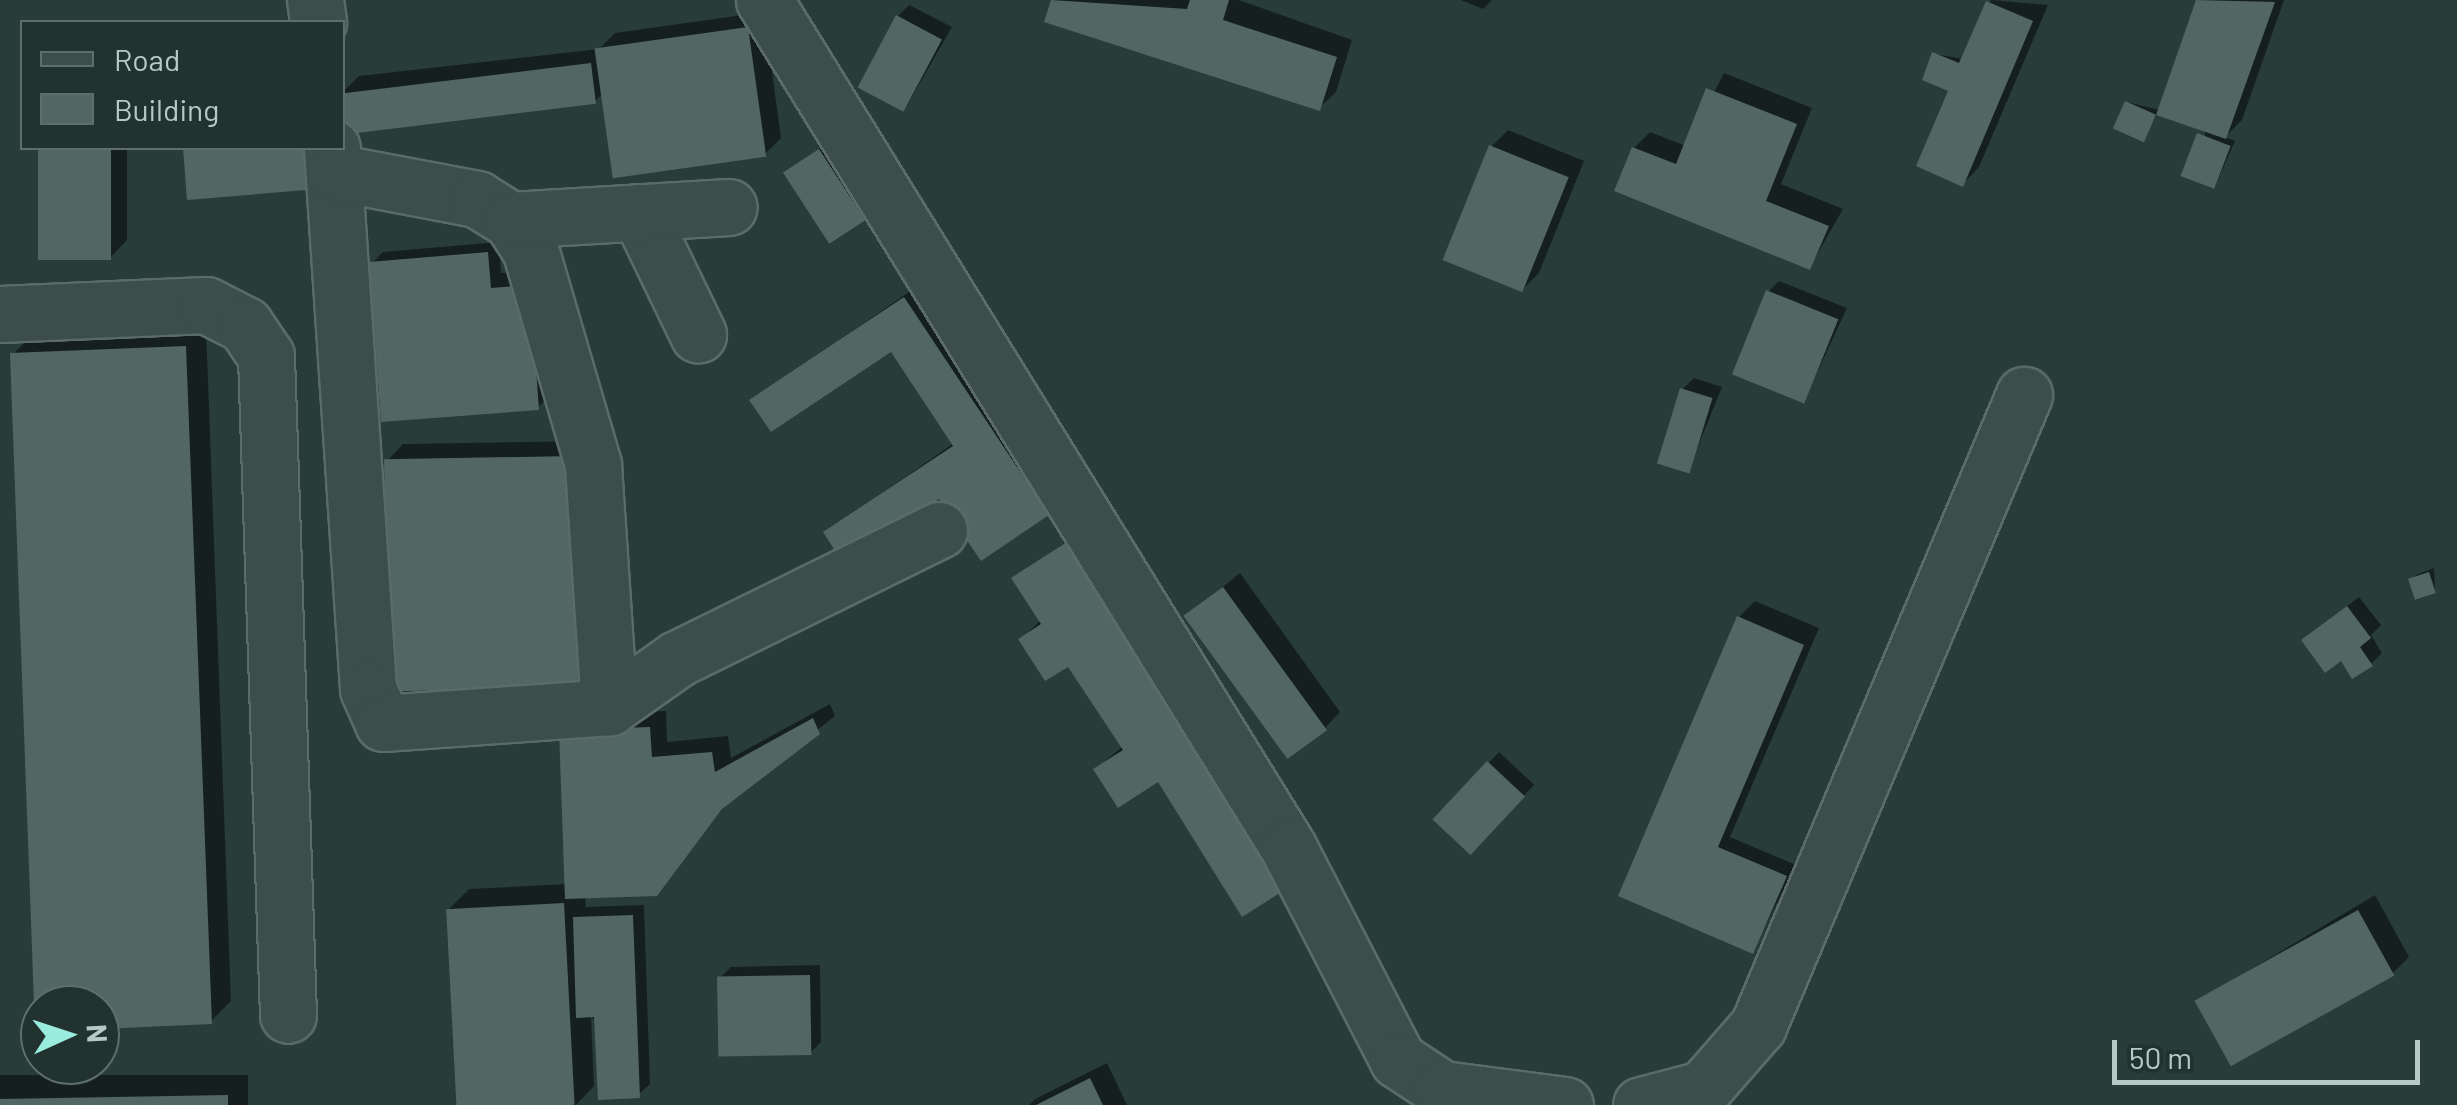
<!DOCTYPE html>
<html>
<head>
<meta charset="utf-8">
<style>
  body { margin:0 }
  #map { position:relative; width:2457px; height:1105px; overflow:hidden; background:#283d39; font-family:Barlow,sans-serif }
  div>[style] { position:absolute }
  .shadow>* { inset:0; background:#0007; transform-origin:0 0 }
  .building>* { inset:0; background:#526763; transform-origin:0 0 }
  .roads { filter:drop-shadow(2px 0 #5a6b68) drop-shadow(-2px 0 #5a6b68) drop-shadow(0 2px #5a6b68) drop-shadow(0 -2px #5a6b68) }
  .minor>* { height:55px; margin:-27.5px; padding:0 27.5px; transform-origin:27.5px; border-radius:27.5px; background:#3c4d4a }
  span { translate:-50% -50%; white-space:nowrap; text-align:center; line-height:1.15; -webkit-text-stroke:8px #21322f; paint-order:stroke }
  .legend { position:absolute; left:20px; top:20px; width:325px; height:130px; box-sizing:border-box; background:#21322f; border:2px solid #5d6e6b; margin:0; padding:12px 18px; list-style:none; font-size:30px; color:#b8c8c5 }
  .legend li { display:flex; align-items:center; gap:20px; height:50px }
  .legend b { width:50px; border:2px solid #5d6e6b }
  .north { position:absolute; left:20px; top:985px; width:100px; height:100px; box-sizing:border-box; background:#21322f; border:2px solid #5d6e6b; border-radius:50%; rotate:87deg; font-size:28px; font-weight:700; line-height:40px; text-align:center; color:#b8c8c5 }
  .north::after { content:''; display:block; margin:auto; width:35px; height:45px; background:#99ecde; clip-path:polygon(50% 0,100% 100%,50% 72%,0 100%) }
  .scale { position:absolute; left:2112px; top:1040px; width:308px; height:45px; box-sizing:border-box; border:5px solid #b8c8c5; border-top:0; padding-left:12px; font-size:30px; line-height:35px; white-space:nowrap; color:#b8c8c5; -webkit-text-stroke:8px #21322f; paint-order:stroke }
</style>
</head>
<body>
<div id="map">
  <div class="shadow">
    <div style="clip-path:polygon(1053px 0,1239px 0,1352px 40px,1336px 92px,1319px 108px,1047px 21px)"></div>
    <div style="clip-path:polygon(1461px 0,1492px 0,1483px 9px)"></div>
    <div style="clip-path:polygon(1991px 0,2048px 5px,1979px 167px,1963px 184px,1955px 79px,1934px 54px,1964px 59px)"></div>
    <div style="clip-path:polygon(2199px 0,2284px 0,2242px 120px,2225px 137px,2235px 141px,2215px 186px,2204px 129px,2158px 113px,2143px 140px,2127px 102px,2160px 110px)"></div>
    <div style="clip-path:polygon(909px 5px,952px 27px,905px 109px,898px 16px)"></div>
    <div style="clip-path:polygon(764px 12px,781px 138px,765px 154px,604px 92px,595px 101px,342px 93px,359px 76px,599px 49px,615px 33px)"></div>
    <div style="clip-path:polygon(1724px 73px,1812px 108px,1781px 184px,1843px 209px,1810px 267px,1634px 148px,1650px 132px,1686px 146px)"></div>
    <div style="clip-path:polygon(1508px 130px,1584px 161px,1539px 273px,1522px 290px,1491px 147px)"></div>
    <div style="clip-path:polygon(831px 140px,874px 207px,864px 218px,786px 173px)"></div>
    <div style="clip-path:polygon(40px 148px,127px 148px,127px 240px,111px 257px,41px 257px)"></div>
    <div style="clip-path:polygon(186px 148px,331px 148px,190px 198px)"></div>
    <div style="clip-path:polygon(499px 242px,501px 273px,546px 270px,555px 391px,538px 407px,372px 263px,383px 252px)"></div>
    <div style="clip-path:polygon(1779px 281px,1847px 308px,1804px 401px,1768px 292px)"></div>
    <div style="clip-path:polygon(916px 287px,1058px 503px,1047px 514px,940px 496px,826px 532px,954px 443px,892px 348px,753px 400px)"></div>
    <div style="clip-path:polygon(206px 326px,231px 1001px,210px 1022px,100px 1026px,100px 1005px,40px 1005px,38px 1028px,13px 354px,34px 333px)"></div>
    <div style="clip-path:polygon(1694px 378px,1722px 387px,1688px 471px,1683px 389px)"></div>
    <div style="clip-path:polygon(590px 441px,525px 690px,387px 461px,403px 444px)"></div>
    <div style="clip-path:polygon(1093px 522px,1159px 778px,1096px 769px,1123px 746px,1069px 663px,1021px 639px,1041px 620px,1014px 579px)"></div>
    <div style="clip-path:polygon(2434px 568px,2435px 591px,2411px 580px,2416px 575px)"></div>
    <div style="clip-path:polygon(1240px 573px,1340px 712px,1324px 729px,1186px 617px)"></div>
    <div style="clip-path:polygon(2359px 597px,2381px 625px,2371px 635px,2382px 653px,2371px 664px,2315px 630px)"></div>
    <div style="clip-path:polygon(1755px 601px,1819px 628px,1730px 837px,1796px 865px,1753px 951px,1621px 894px,1739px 617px)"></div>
    <div style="clip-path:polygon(830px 704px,835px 716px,730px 799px,656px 894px,585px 896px,586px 907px,644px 905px,650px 1084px,638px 1095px,591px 1015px,594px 1086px,576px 1105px,458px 1105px,448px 910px,469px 889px,567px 884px,578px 715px,666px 711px,667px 742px,728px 736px,731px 758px)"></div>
    <div style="left:1499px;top:752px;width:48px;height:92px;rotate:43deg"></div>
    <div style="clip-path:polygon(2375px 895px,2409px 957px,2392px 974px,2198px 1001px)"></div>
    <div style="clip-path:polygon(820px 965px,821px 1042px,810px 1053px,720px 978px,731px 967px)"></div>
    <div style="clip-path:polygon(1107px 1063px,1127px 1105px,1029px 1105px,1035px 1099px)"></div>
    <div style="left:248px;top:1075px;width:30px;height:248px;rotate:90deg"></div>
  </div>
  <div class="building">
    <div style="clip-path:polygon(1051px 0,1187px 9px,1190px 0,1229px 0,1223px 20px,1337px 57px,1320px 111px,1044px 22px)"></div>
    <div style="clip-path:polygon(2196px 0,2275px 2px,2226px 139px,2156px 115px)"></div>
    <div style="clip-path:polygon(1986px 1px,2033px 21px,1963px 187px,1916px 166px,1948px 91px,1922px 80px,1932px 52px,1959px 63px)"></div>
    <div style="left:896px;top:15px;width:52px;height:82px;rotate:28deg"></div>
    <div style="left:748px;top:27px;width:131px;height:155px;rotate:82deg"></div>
    <div style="left:591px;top:63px;width:41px;height:251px;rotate:83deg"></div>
    <div style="clip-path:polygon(1706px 88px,1797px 124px,1766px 201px,1829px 226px,1810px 270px,1614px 191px,1632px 147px,1676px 164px)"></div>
    <div style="left:2125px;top:101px;width:34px;height:30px;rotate:24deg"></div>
    <div style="left:2197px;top:133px;width:36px;height:46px;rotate:21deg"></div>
    <div style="left:1489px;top:145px;width:86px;height:124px;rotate:22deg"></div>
    <div style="left:38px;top:148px;width:73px;height:112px"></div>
    <div style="clip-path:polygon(183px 148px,314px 148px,318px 189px,187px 200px)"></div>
    <div style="left:819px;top:149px;width:85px;height:43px;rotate:57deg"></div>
    <div style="clip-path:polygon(488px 252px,491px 288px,530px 285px,539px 410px,381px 422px,369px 262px)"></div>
    <div style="left:1766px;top:290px;width:78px;height:91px;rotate:22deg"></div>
    <div style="clip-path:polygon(904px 297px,1049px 515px,981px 561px,939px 499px,843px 563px,823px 532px,953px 446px,891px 352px,771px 432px,749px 400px)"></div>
    <div style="clip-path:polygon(186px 346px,212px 1024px,100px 1029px,100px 1005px,40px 1005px,35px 1031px,10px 353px)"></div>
    <div style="left:1680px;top:388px;width:34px;height:79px;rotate:17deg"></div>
    <div style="left:574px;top:456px;width:232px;height:190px;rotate:89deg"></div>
    <div style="clip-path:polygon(1076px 536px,1297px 882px,1242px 917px,1158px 782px,1118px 808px,1093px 769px,1123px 750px,1068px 667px,1045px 681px,1018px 639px,1041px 624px,1011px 578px)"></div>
    <div style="left:2429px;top:572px;width:22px;height:22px;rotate:72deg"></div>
    <div style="left:1223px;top:587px;width:177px;height:49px;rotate:54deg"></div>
    <div style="clip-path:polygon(2347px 606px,2371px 638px,2360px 647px,2373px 666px,2352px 679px,2341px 661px,2325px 673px,2301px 640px)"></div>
    <div style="clip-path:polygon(1737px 616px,1804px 645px,1718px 847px,1787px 876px,1753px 954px,1618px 896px)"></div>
    <div style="clip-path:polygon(813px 718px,820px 734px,722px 809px,657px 896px,565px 899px,559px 730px,650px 727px,652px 757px,712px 752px,715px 772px)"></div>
    <div style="left:1487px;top:761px;width:52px;height:80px;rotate:43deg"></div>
    <div style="left:564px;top:903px;width:202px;height:118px;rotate:87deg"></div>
    <div style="left:2358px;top:910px;width:75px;height:187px;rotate:61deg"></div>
    <div style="clip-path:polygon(633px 915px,640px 1098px,598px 1100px,594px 1017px,576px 1018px,573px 917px)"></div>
    <div style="left:810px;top:975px;width:80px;height:93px;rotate:89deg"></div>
    <div style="clip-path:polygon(1090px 1078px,1103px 1105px,1036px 1105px)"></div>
    <div style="clip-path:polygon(228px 1095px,228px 1105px,0 1105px,0 1099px)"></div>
  </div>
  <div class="roads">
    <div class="minor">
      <div style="left:315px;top:0;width:22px;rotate:82deg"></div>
      <div style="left:764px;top:0;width:996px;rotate:58.26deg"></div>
      <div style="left:1288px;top:847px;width:240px;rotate:62.7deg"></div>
      <div style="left:1398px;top:1060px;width:53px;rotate:33.4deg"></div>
      <div style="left:1442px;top:1089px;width:124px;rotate:7.4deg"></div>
      <div style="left:332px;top:148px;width:542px;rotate:86.19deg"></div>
      <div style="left:368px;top:689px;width:37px;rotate:66deg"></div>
      <div style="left:383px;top:723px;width:227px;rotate:-4deg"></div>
      <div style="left:609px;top:707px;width:83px;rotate:-35.2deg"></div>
      <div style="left:677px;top:659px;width:292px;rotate:-26.2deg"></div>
      <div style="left:334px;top:172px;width:146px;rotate:10.7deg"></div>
      <div style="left:477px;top:199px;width:40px;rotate:32deg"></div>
      <div style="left:511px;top:220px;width:35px;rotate:57deg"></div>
      <div style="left:530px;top:249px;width:225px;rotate:73.7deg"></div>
      <div style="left:593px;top:465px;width:243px;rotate:86.2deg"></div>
      <div style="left:639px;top:212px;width:136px;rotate:64.2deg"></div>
      <div style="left:511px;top:220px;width:218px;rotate:-3.4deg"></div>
      <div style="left:0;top:314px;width:206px;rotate:-2.5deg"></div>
      <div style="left:206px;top:305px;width:44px;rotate:27.1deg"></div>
      <div style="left:245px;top:325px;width:37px;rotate:56deg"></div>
      <div style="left:266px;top:356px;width:659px;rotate:88.09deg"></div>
      <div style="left:1641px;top:1105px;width:64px;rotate:-14.5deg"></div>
      <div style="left:1703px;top:1089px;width:84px;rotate:-48.9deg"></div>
      <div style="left:1758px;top:1026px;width:685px;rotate:-67.14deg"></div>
    </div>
  </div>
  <ul class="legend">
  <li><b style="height:12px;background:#3c4d4a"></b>Road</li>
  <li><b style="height:28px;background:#526763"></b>Building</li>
  </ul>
  <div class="north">N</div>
  <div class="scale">50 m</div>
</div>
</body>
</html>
